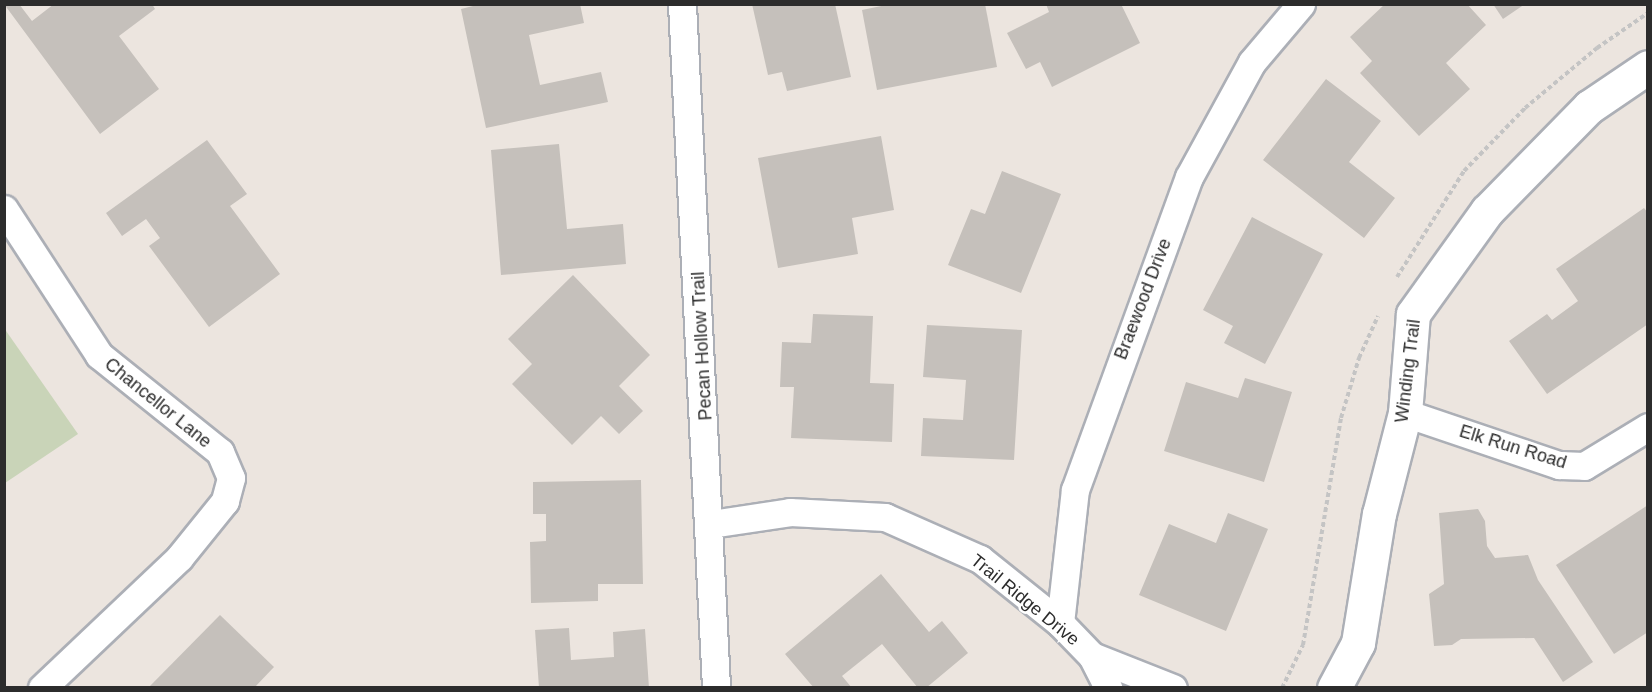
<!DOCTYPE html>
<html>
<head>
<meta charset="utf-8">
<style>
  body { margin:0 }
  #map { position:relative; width:1652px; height:692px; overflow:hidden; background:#ece5df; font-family:Helvetica,sans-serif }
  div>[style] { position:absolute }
  .cemetery>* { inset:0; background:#c9d4b8 }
  .building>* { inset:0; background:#c5c0bb }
  .path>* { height:4px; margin-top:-2px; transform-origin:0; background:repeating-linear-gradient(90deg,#c4c4c4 0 4.5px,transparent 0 7.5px) }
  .roads { filter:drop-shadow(2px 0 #acafb6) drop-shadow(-2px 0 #acafb6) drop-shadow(0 2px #acafb6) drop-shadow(0 -2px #acafb6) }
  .street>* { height:27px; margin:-13.5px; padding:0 13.5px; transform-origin:13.5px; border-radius:13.5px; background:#fff }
  .secondary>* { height:33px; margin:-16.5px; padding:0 16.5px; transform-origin:16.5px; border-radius:16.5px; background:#fff }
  span { translate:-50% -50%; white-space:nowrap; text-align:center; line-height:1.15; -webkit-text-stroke:5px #fff; paint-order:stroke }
  .street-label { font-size:18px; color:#2c2c2c }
  .frame { position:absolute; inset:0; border:6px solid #2c2c2c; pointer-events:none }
</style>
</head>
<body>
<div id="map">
  <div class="cemetery">
    <div style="clip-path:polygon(4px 328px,78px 434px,5px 483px,4px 483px)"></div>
  </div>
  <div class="building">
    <div style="clip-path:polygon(4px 4px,19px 4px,32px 21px,54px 4px,152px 4px,155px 9px,119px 36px,159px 89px,100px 134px)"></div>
    <div style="clip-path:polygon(481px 4px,580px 4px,584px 23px,529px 35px,540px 85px,601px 72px,608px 102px,486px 128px,461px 9px)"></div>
    <div style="clip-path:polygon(752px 4px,835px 4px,851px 77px,787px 91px,782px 72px,768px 75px)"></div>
    <div style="clip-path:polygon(891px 4px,985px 4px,997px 67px,877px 90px,862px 10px)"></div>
    <div style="clip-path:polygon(1046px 4px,1121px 4px,1140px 43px,1052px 87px,1040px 62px,1026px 69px,1007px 33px,1049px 12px)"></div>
    <div style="clip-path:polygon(1385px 4px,1467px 4px,1486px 25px,1446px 63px,1470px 89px,1419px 136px,1360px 73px,1372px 61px,1350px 37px)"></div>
    <div style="clip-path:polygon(1493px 4px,1525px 4px,1503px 19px)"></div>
    <div style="clip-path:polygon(1326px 79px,1381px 121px,1349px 162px,1395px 198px,1364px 238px,1263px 160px)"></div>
    <div style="clip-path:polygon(881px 136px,894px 210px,852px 218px,858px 254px,778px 268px,758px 158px)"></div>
    <div style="clip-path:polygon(207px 140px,247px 194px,230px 206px,280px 274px,209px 327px,149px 246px,160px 238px,146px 219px,122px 236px,106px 213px)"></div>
    <div style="clip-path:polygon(559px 144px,567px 229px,623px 224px,626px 264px,501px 275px,491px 150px)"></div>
    <div style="clip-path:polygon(1002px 171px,1061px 194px,1021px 293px,948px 265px,971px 209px,985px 214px)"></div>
    <div style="clip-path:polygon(1644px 208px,1648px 213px,1648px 324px,1547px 394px,1509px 341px,1547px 314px,1552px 320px,1578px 301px,1556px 269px)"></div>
    <div style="clip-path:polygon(1252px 217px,1323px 254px,1265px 364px,1224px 343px,1233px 326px,1203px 310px)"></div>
    <div style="clip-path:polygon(573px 275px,650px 355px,619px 386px,643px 411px,619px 434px,601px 416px,572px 445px,512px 384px,532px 364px,508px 339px)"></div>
    <div style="clip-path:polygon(813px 314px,873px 316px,870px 383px,894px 384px,892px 442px,791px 438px,794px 387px,780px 387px,782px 342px,811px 343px)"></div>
    <div style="clip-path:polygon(927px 325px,1022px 330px,1014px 460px,921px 456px,923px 418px,963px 420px,966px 380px,923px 377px)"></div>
    <div style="clip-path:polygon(1245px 378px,1292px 392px,1264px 482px,1164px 451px,1186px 382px,1238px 398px)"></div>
    <div style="clip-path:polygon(641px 480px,643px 584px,598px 584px,598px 601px,531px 603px,530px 542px,546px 541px,546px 514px,533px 514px,533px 482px)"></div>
    <div style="clip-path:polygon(1648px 505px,1648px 632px,1614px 654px,1556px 565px)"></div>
    <div style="clip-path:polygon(1478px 509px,1485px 521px,1487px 546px,1495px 558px,1528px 555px,1538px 580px,1593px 662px,1563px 682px,1534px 638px,1461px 639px,1452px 645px,1434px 646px,1429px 594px,1444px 584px,1439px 513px)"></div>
    <div style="clip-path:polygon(1228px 513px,1268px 529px,1226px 631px,1139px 595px,1169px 524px,1216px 543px)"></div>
    <div style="clip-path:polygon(881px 574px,929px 632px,942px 621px,968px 653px,926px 688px,918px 688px,882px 644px,842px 676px,852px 688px,814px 688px,785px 654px)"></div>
    <div style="clip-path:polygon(220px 615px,274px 667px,254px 688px,148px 688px)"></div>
    <div style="clip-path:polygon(569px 628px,571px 660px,614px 657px,613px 632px,645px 629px,649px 688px,539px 688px,535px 630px)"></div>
  </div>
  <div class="path">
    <div style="left:1397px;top:277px;width:125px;rotate:-57.7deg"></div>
    <div style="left:1464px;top:171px;width:88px;rotate:-45.9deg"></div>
    <div style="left:1525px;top:108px;width:94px;rotate:-39.8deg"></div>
    <div style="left:1597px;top:48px;width:62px;rotate:-34.5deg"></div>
    <div style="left:1282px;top:688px;width:48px;rotate:-64deg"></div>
    <div style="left:1303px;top:645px;width:230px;rotate:-80.5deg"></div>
    <div style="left:1341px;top:418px;width:63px;rotate:-73.3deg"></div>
    <div style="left:1359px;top:358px;width:46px;rotate:-65.7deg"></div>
  </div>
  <div class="roads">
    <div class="street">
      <div style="left:682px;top:4px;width:685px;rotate:87.15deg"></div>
      <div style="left:4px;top:209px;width:174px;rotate:56.9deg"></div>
      <div style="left:99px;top:355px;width:155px;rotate:38.7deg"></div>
      <div style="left:220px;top:452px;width:28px;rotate:67deg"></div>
      <div style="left:231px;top:478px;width:24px;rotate:105deg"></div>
      <div style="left:225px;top:501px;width:73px;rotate:128.9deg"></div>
      <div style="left:179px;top:558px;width:189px;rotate:136.5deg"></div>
      <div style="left:1405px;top:413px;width:163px;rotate:18.7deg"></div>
      <div style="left:1559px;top:465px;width:25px;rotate:2deg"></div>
      <div style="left:1584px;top:466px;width:75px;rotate:-31.4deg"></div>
      <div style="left:711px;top:524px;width:80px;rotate:-8.6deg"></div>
      <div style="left:790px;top:512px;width:95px;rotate:3deg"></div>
      <div style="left:885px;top:517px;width:104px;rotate:23.9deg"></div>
      <div style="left:980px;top:559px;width:102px;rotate:38.7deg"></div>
      <div style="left:1060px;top:623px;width:46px;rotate:45.9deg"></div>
      <div style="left:1092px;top:656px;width:36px;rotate:63deg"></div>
      <div style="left:1060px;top:623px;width:134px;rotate:-83.6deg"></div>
      <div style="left:1075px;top:490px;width:333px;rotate:-70deg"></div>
      <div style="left:1189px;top:177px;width:131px;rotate:-61.3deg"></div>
      <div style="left:1252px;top:62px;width:76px;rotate:-49.8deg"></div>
      <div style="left:1092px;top:656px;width:87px;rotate:21.6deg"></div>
    </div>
    <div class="secondary">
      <div style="left:1334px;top:688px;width:51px;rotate:-61.9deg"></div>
      <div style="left:1358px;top:643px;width:131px;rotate:-80.8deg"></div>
      <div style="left:1379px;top:514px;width:104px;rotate:-75.6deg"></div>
      <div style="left:1405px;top:413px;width:99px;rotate:-85.4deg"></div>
      <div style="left:1413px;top:314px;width:127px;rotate:-54.3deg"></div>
      <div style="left:1487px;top:211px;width:146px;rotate:-45.6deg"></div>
      <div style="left:1589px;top:107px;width:71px;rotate:-34.1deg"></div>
    </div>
  </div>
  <div class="street-label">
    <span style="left:1143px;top:299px;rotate:-69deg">Braewood Drive</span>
    <span style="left:702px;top:346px;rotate:-93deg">Pecan Hollow Trail</span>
    <span style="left:1408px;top:371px;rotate:-83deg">Winding Trail</span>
    <span style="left:158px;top:403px;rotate:39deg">Chancellor Lane</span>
    <span style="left:1513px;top:447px;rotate:17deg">Elk Run Road</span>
    <span style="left:1025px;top:600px;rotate:39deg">Trail Ridge Drive</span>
  </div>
  <div class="frame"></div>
</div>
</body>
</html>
